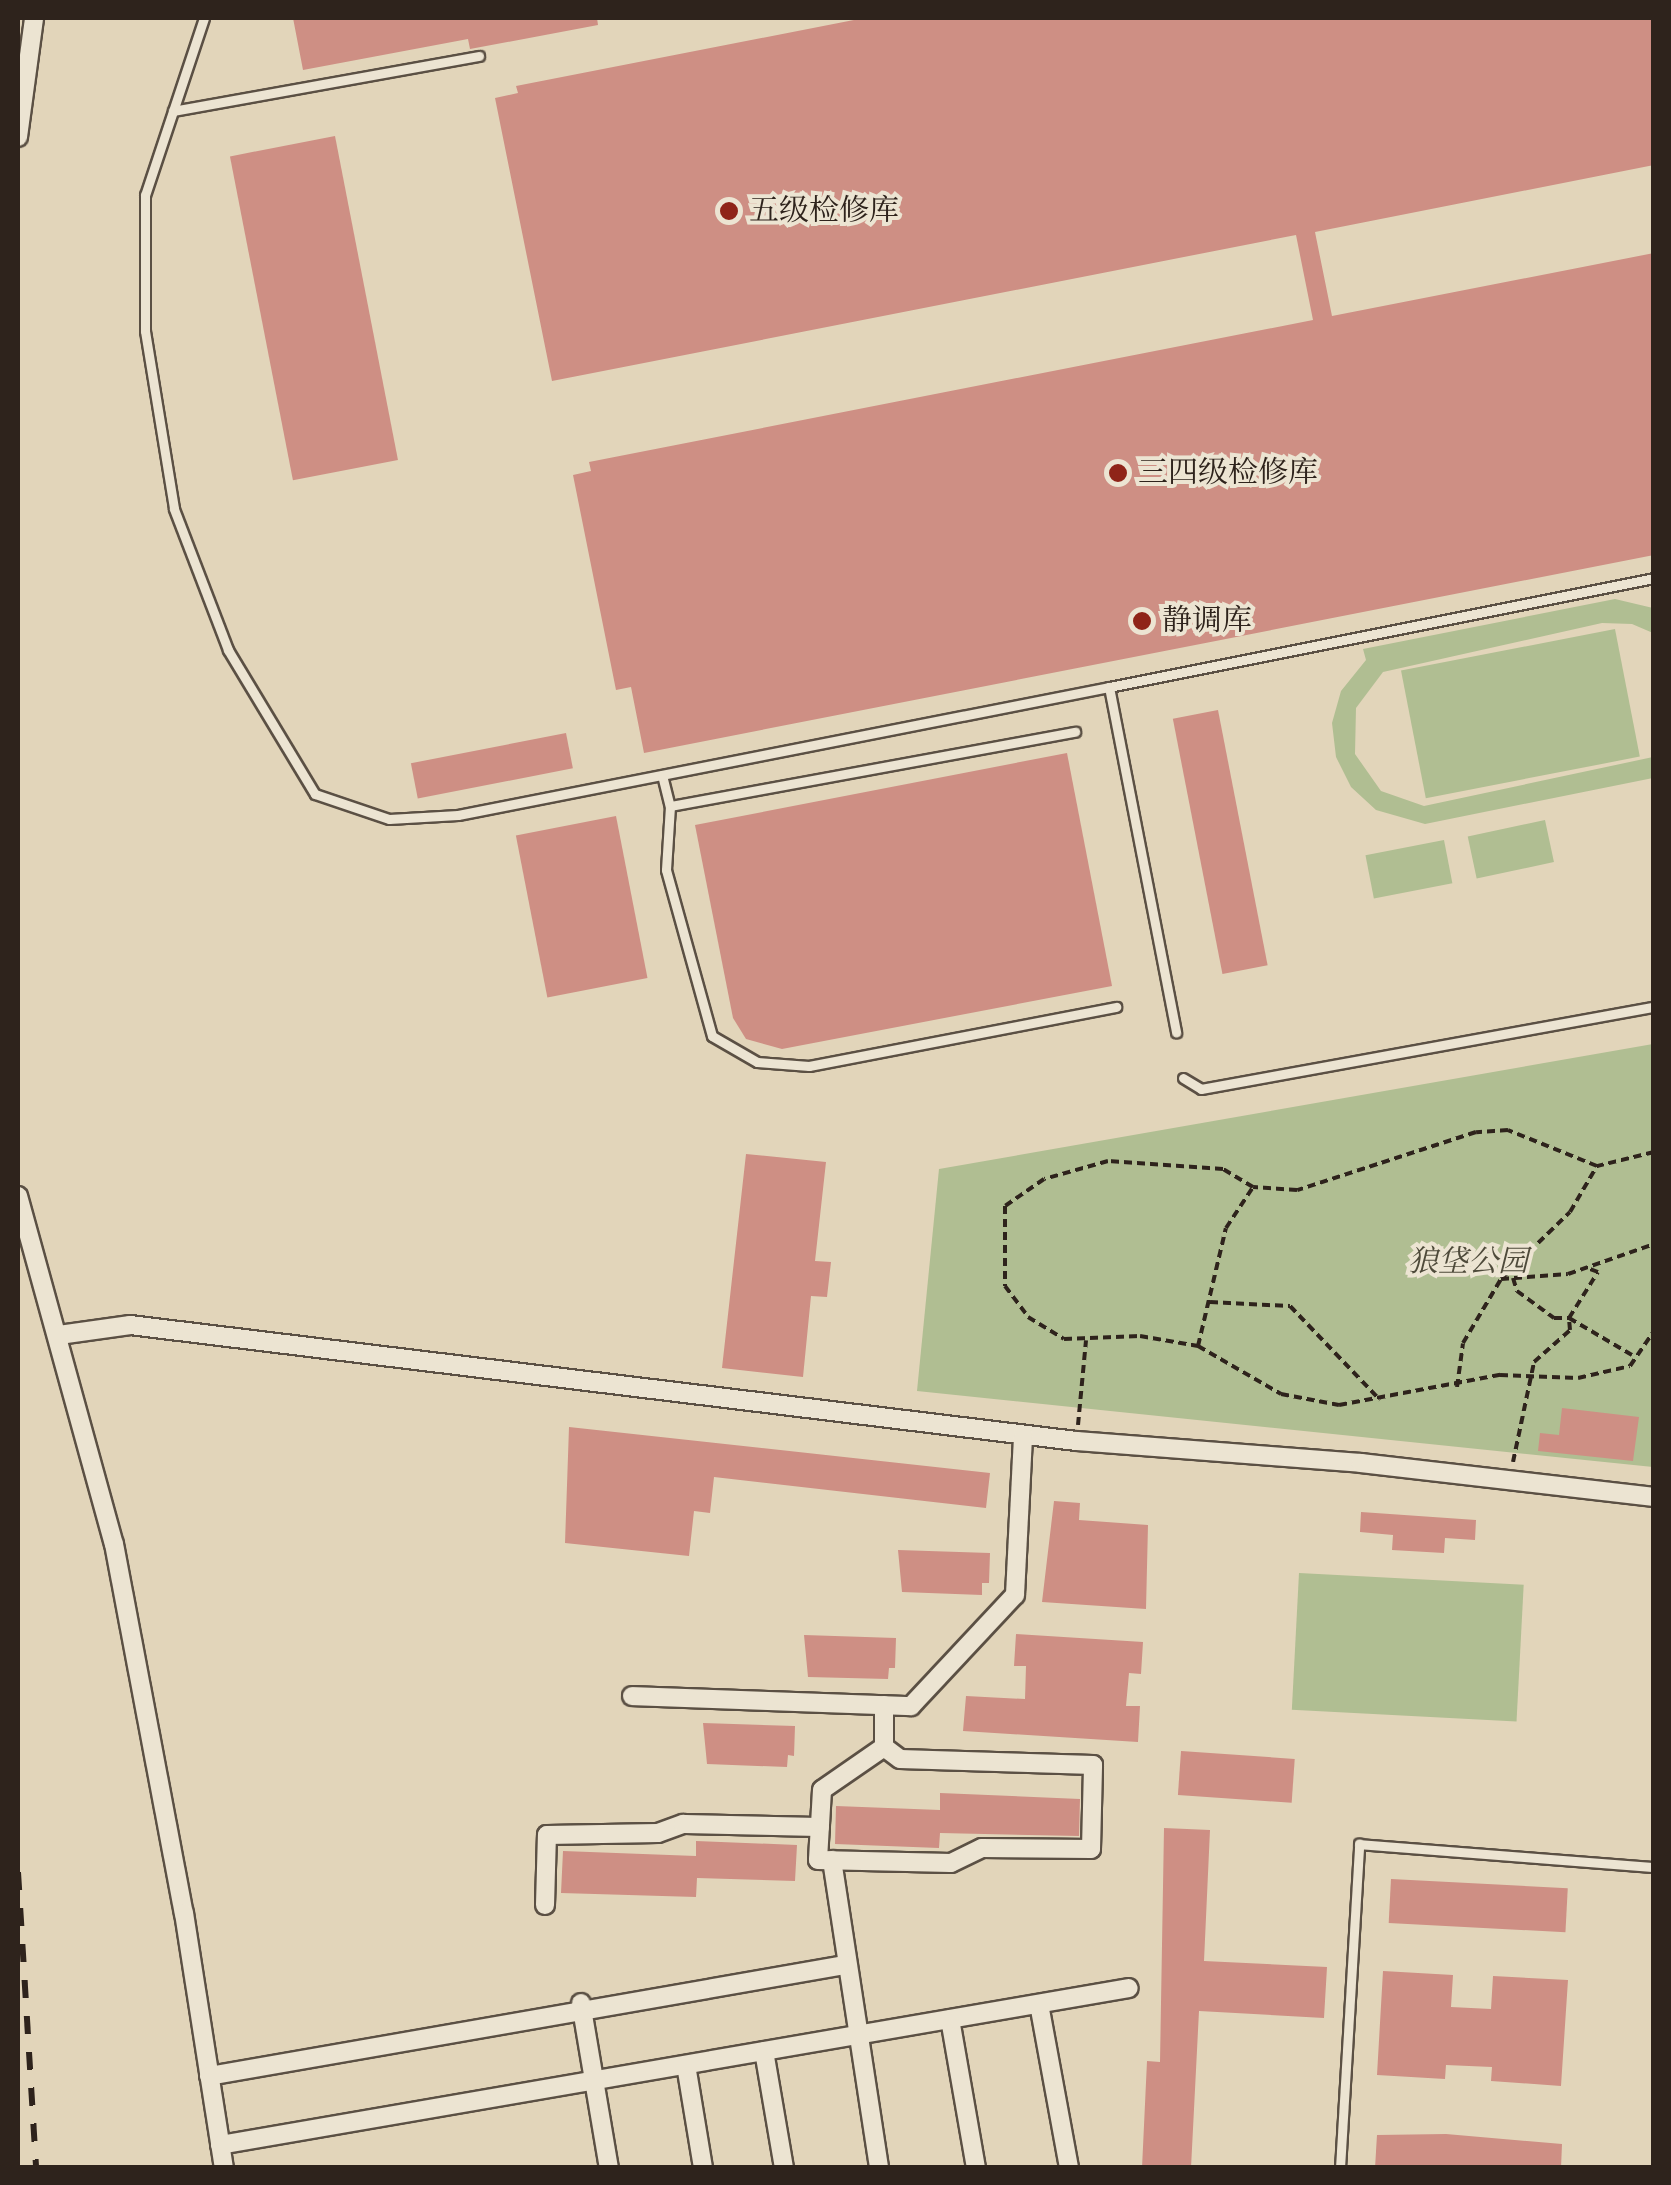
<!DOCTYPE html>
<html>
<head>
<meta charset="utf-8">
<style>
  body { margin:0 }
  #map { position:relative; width:1671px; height:2185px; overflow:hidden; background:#e2d5ba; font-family:"IM FELL French Canon","Noto Serif SC",serif }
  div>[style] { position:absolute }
  .green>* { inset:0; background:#b0be92; transform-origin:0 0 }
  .building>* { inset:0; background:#ce8f84; transform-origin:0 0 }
  .path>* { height:4px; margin-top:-2px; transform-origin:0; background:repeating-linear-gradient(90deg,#2e231c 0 8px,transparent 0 13px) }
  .roads { filter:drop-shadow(2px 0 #5b5044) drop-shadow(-2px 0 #5b5044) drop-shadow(0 2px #5b5044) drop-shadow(0 -2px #5b5044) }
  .service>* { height:9px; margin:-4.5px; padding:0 4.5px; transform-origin:4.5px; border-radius:4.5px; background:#ece4d2 }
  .minor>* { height:18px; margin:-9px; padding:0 9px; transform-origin:9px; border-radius:9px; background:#ece4d2 }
  .rail>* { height:6px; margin-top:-3px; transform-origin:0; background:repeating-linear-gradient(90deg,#2e231c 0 18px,transparent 0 36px) }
  .dots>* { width:28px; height:28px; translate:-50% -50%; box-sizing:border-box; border:5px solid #ece4d2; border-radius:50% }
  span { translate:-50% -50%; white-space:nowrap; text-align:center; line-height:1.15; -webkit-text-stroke:8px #ece4d2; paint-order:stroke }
  .poi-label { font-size:30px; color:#2e231c }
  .left { translate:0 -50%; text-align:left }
  .park-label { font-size:30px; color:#4e4a3a; font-style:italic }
  .frame { position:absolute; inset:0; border:20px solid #2e231c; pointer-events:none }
</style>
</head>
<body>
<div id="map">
  <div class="green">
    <div style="clip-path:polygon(1615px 599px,1653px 608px,1653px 633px,1632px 624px,1602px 623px,1383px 672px,1356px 708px,1355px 754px,1381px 791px,1424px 806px,1653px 757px,1653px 778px,1425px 824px,1376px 810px,1351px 787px,1336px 757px,1332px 723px,1341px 691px,1366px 660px,1363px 649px)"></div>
    <div style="left:1615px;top:629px;width:130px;height:218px;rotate:79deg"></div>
    <div style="left:1545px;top:820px;width:43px;height:79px;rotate:78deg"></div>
    <div style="left:1444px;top:840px;width:44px;height:80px;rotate:79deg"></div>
    <div style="clip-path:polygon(1653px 1044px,1653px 1467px,917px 1391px,939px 1169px)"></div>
    <div style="left:1299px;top:1573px;width:225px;height:137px;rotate:3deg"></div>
  </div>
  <div class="building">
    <div style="clip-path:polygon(293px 18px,597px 18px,598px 25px,470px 49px,468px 39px,303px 70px)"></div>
    <div style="clip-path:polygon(864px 18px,1654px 18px,1654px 165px,1315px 232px,1332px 316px,1654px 253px,1654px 555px,644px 753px,631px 687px,616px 690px,573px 475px,591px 471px,589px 462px,1313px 320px,1296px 235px,552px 381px,495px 98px,518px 93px,516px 86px)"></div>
    <div style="left:335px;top:136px;width:330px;height:107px;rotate:79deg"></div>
    <div style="left:1218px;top:710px;width:260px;height:46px;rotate:79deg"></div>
    <div style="left:566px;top:733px;width:36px;height:158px;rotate:79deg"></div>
    <div style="clip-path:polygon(1067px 753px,1112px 986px,782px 1049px,746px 1039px,733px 1018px,695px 825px)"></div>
    <div style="left:616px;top:816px;width:165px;height:102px;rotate:79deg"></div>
    <div style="clip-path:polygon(746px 1154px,826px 1162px,815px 1261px,831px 1262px,827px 1297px,811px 1296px,803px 1377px,722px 1368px)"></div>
    <div style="clip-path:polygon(1562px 1408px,1639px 1417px,1633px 1461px,1538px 1451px,1540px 1433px,1559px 1435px)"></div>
    <div style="clip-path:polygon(569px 1427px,990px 1473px,986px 1508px,714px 1477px,710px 1513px,694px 1511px,689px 1556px,565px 1543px)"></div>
    <div style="clip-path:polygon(1054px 1501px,1080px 1503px,1079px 1520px,1148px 1525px,1146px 1609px,1042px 1602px)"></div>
    <div style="clip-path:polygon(1361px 1512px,1476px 1520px,1475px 1540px,1445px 1538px,1444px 1553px,1392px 1550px,1393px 1535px,1360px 1532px)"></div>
    <div style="clip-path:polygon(898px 1550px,990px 1553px,989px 1583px,982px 1583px,982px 1595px,902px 1592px)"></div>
    <div style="clip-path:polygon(1016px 1634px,1143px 1642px,1141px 1674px,1129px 1673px,1126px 1706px,1140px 1706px,1138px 1742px,963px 1731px,966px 1696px,1025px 1699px,1026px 1666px,1014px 1666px)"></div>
    <div style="clip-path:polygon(804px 1635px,896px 1638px,895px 1668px,889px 1668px,888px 1679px,808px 1677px)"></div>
    <div style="clip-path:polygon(703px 1723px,795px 1726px,794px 1756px,788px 1755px,787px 1767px,707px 1764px)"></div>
    <div style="left:1181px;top:1751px;width:114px;height:44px;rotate:4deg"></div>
    <div style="clip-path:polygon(940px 1793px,1080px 1799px,1079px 1836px,940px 1833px,939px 1848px,835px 1844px,836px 1806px,940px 1810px)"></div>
    <div style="clip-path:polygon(1164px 1828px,1210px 1830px,1204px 1961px,1327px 1967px,1324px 2018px,1199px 2011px,1191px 2168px,1142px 2168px,1147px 2061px,1160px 2062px)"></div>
    <div style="clip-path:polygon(696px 1841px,797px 1845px,795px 1881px,697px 1878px,696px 1897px,561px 1893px,563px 1851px,696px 1856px)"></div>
    <div style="left:1391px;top:1879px;width:177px;height:44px;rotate:3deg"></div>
    <div style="clip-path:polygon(1383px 1971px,1453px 1975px,1451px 2007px,1491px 2009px,1493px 1976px,1568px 1980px,1561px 2086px,1491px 2081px,1492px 2067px,1446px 2065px,1445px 2079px,1377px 2075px)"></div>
    <div style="clip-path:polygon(1446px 2134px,1562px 2144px,1561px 2168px,1375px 2168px,1377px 2135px)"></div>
  </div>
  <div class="path">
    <div style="left:1654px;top:1152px;width:59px;rotate:166.2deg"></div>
    <div style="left:1597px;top:1166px;width:96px;rotate:-158deg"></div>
    <div style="left:1508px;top:1130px;width:32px;rotate:176deg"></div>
    <div style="left:1476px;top:1132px;width:188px;rotate:162deg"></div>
    <div style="left:1297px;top:1190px;width:44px;rotate:-176.1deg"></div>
    <div style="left:1253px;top:1187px;width:35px;rotate:-149deg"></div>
    <div style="left:1223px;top:1169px;width:115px;rotate:-176deg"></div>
    <div style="left:1108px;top:1161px;width:66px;rotate:164.3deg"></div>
    <div style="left:1044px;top:1179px;width:47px;rotate:145.3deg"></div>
    <div style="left:1005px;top:1206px;width:80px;rotate:90deg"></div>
    <div style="left:1005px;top:1286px;width:39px;rotate:53deg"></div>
    <div style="left:1028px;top:1317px;width:42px;rotate:31.4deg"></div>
    <div style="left:1064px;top:1339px;width:76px;rotate:-2.3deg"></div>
    <div style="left:1140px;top:1336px;width:59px;rotate:9.8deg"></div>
    <div style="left:1198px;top:1346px;width:96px;rotate:30deg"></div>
    <div style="left:1281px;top:1394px;width:59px;rotate:10.7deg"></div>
    <div style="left:1339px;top:1405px;width:164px;rotate:-10.6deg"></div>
    <div style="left:1500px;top:1375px;width:78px;rotate:2.2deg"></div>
    <div style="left:1578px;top:1378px;width:53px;rotate:-13deg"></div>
    <div style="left:1630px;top:1366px;width:42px;rotate:-55.6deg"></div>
    <div style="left:1513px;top:1278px;width:14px;rotate:73deg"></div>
    <div style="left:1517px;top:1291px;width:46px;rotate:36.1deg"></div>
    <div style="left:1554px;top:1318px;width:15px"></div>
    <div style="left:1569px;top:1318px;width:73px;rotate:30.4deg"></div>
    <div style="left:1501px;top:1279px;width:67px;rotate:-4.3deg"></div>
    <div style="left:1568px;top:1274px;width:91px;rotate:-19.2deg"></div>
    <div style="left:1210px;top:1302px;width:80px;rotate:2.9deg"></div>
    <div style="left:1290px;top:1306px;width:130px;rotate:46.2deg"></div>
    <div style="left:1198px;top:1346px;width:121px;rotate:-76.7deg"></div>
    <div style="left:1226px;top:1228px;width:49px;rotate:-56.6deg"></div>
    <div style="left:1457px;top:1387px;width:44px;rotate:-82.2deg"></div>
    <div style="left:1463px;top:1343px;width:74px;rotate:-59.3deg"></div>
    <div style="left:1501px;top:1279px;width:96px;rotate:-44.2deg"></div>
    <div style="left:1570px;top:1212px;width:53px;rotate:-59.6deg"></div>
    <div style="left:1078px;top:1425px;width:85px;rotate:-84.6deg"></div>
    <div style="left:1513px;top:1462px;width:102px;rotate:-78.1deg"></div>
    <div style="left:1534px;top:1362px;width:48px;rotate:-41.6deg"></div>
    <div style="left:1570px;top:1330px;width:12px;rotate:-95deg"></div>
    <div style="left:1569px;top:1318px;width:54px;rotate:-57.8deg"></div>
    <div style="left:1598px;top:1272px;width:9px;rotate:-159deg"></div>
  </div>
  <div class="roads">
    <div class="service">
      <div style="left:204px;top:18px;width:187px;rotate:108.4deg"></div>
      <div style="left:145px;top:195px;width:136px;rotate:90deg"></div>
      <div style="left:145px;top:331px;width:180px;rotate:80.7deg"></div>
      <div style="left:174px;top:509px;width:151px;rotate:69deg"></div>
      <div style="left:228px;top:650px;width:168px;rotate:58.9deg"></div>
      <div style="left:315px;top:794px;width:78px;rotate:18.7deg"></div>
      <div style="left:389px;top:819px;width:69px;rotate:-3.3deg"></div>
      <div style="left:458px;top:815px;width:663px;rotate:-11.12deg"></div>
      <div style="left:1109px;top:687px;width:352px;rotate:79deg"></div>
      <div style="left:173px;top:111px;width:311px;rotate:-10.2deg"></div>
      <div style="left:1109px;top:687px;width:556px;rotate:-11.31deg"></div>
      <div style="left:662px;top:775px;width:32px;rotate:76deg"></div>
      <div style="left:670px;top:806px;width:64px;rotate:93.6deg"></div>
      <div style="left:666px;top:870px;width:172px;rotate:74.5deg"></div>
      <div style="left:712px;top:1036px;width:52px;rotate:30deg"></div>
      <div style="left:757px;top:1062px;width:52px;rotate:4.4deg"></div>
      <div style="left:809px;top:1066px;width:313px;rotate:-10.9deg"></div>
      <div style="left:670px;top:806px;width:412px;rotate:-10.4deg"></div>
      <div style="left:1183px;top:1078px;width:21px;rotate:31deg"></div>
      <div style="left:1201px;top:1089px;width:460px;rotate:-10.3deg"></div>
      <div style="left:1340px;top:2168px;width:325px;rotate:-86.6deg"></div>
      <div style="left:1359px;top:1844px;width:296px;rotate:4.5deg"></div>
    </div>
    <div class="minor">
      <div style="left:18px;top:137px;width:120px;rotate:-82.3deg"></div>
      <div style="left:18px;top:1196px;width:361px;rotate:74.6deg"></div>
      <div style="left:114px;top:1544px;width:376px;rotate:79.3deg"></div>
      <div style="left:184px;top:1913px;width:258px;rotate:81.1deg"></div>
      <div style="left:59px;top:1335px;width:72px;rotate:-8deg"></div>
      <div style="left:130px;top:1325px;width:953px;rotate:6.99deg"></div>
      <div style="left:1076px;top:1441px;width:286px;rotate:4.4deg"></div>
      <div style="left:1361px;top:1463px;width:295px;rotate:6.6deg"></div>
      <div style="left:632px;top:1696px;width:279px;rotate:2.1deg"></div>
      <div style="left:911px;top:1706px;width:152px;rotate:-46.9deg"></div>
      <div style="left:1015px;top:1595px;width:160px;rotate:-87.1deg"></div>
      <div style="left:884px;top:1747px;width:75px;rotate:145.3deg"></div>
      <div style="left:822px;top:1790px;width:70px;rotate:93.3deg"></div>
      <div style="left:818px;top:1860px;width:133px;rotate:1.3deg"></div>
      <div style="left:951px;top:1863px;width:34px;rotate:-26deg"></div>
      <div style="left:982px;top:1848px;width:109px;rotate:0.5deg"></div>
      <div style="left:1091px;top:1849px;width:84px;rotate:-88.6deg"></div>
      <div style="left:1093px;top:1765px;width:193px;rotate:-178.2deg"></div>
      <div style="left:900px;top:1759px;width:20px;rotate:-143deg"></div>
      <div style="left:884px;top:1747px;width:42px;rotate:-90deg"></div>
      <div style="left:832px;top:1860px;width:312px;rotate:81.3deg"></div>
      <div style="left:545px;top:1905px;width:70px;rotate:-88.4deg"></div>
      <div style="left:547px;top:1835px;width:111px;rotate:-1deg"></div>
      <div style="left:658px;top:1833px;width:27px;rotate:-20deg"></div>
      <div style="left:683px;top:1824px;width:137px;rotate:1.3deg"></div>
      <div style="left:581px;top:2003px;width:167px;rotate:80.4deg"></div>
      <div style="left:1039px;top:2004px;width:167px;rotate:79.6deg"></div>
      <div style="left:950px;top:2019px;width:151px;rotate:80.1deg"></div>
      <div style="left:764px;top:2051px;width:119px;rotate:80.3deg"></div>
      <div style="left:686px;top:2065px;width:104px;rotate:80.6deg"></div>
      <div style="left:209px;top:2076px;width:646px;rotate:-9.9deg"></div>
      <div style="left:220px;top:2145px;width:922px;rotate:-9.8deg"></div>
    </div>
  </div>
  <div class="rail">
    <div style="left:18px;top:1872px;width:297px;rotate:86.5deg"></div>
  </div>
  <div class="dots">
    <div style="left:729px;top:211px;background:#8f2418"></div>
    <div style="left:1118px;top:473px;background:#8f2418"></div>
    <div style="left:1142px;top:621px;background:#8f2418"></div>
  </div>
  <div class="poi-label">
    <span class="left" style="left:749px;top:211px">五级检修库</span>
    <span class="left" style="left:1138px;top:473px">三四级检修库</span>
    <span class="left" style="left:1162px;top:621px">静调库</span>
  </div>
  <div class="park-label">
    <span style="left:1468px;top:1262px">狼垡公园</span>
  </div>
  <div class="frame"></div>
</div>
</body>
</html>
